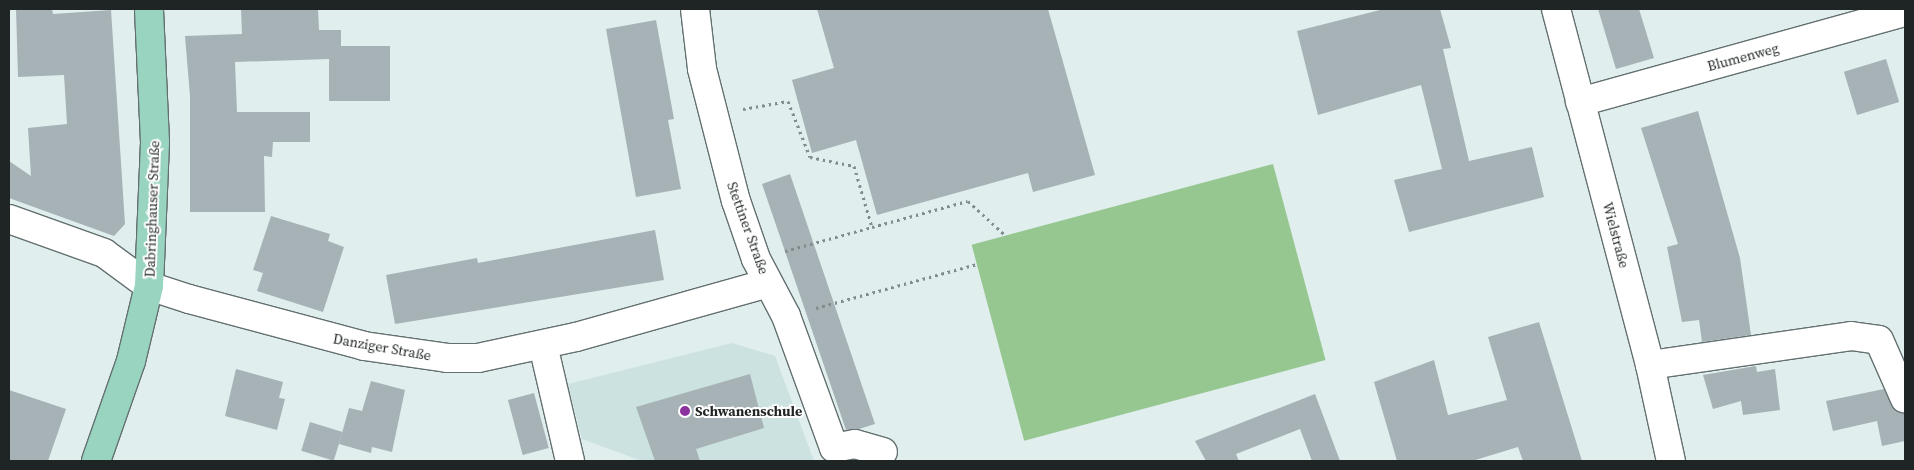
<!DOCTYPE html>
<html>
<head>
<meta charset="utf-8">
<style>
  body { margin:0 }
  #map { position:relative; width:1914px; height:470px; overflow:hidden; background:#e0eeed; font-family:"Source Serif 4",serif }
  div>[style] { position:absolute }
  .built>* { inset:0; background:#cbe2e1 }
  .green>* { inset:0; background:#96c791; transform-origin:0 0 }
  .building>* { inset:0; background:#a6b2b6; transform-origin:0 0 }
  .path>* { height:3px; margin-top:-1.5px; transform-origin:0; background:repeating-linear-gradient(90deg,#828c8c 0 2.5px,transparent 0 6.5px) }
  .roads { filter:drop-shadow(1px 0 #647070) drop-shadow(-1px 0 #647070) drop-shadow(0 1px #647070) drop-shadow(0 -1px #647070) }
  .minor>* { height:28px; margin:-14px; padding:0 14px; transform-origin:14px; border-radius:14px; background:#fff }
  .major>* { height:28px; margin:-14px; padding:0 14px; transform-origin:14px; border-radius:14px; background:#98d4bf }
  .dots>* { width:14px; height:14px; translate:-50% -50%; box-sizing:border-box; border:2px solid #fff; border-radius:50% }
  span { translate:-50% -50%; white-space:nowrap; text-align:center; line-height:1.15; -webkit-text-stroke:4px #fff; paint-order:stroke }
  .street-label { font-size:14px; color:#1f2424 }
  .poi-label { font-size:14px; color:#1f2424; font-weight:700 }
  .left { translate:0 -50%; text-align:left }
  .frame { position:absolute; inset:0; border:10px solid #1f2424; pointer-events:none }
</style>
</head>
<body>
<div id="map">
  <div class="built">
    <div style="clip-path:polygon(732px 343px,775px 356px,814px 461px,642px 461px,582px 439px,568px 384px)"></div>
  </div>
  <div class="green">
    <div style="left:1273px;top:164px;width:203px;height:312px;rotate:75deg"></div>
  </div>
  <div class="building">
    <div style="clip-path:polygon(16px 9px,52px 9px,53px 14px,111px 10px,125px 224px,114px 236px,9px 198px,9px 161px,31px 176px,28px 128px,67px 124px,64px 75px,18px 77px)"></div>
    <div style="clip-path:polygon(241px 9px,318px 9px,319px 30px,341px 30px,341px 46px,390px 46px,390px 101px,329px 101px,329px 59px,235px 62px,237px 112px,310px 112px,310px 142px,273px 142px,272px 157px,264px 156px,265px 212px,190px 212px,190px 96px,185px 36px,242px 34px)"></div>
    <div style="clip-path:polygon(817px 9px,1048px 9px,1095px 175px,1033px 192px,1028px 173px,877px 215px,856px 140px,812px 153px,792px 80px,834px 68px)"></div>
    <div style="clip-path:polygon(1384px 9px,1440px 9px,1451px 48px,1443px 49px,1469px 161px,1532px 147px,1544px 197px,1409px 232px,1394px 180px,1442px 169px,1421px 85px,1318px 115px,1297px 31px)"></div>
    <div style="clip-path:polygon(1598px 9px,1639px 9px,1654px 58px,1616px 69px)"></div>
    <div style="clip-path:polygon(656px 20px,674px 119px,668px 120px,681px 189px,636px 197px,606px 29px)"></div>
    <div style="left:1886px;top:59px;width:45px;height:44px;rotate:73deg"></div>
    <div style="clip-path:polygon(1698px 111px,1740px 258px,1751px 335px,1702px 342px,1699px 320px,1682px 322px,1667px 247px,1678px 244px,1641px 128px)"></div>
    <div style="clip-path:polygon(790px 174px,875px 424px,859px 429px,846px 430px,762px 184px)"></div>
    <div style="clip-path:polygon(271px 216px,330px 234px,328px 241px,344px 247px,323px 312px,257px 291px,263px 273px,253px 270px)"></div>
    <div style="clip-path:polygon(655px 230px,664px 280px,395px 324px,386px 275px,477px 258px,478px 263px)"></div>
    <div style="clip-path:polygon(1539px 322px,1582px 461px,1523px 461px,1518px 447px,1472px 461px,1397px 461px,1374px 382px,1434px 360px,1448px 415px,1507px 400px,1488px 337px)"></div>
    <div style="clip-path:polygon(1756px 366px,1757px 372px,1775px 369px,1780px 410px,1743px 415px,1741px 401px,1713px 409px,1703px 375px)"></div>
    <div style="clip-path:polygon(236px 369px,283px 382px,279px 398px,285px 399px,277px 430px,225px 416px)"></div>
    <div style="clip-path:polygon(750px 374px,764px 428px,696px 449px,700px 461px,655px 461px,636px 407px)"></div>
    <div style="clip-path:polygon(371px 381px,405px 390px,392px 452px,372px 447px,371px 453px,339px 444px,349px 408px,362px 411px)"></div>
    <div style="clip-path:polygon(1884px 389px,1895px 411px,1905px 414px,1905px 441px,1882px 446px,1877px 421px,1833px 431px,1826px 401px)"></div>
    <div style="clip-path:polygon(9px 390px,66px 409px,48px 461px,9px 461px)"></div>
    <div style="left:534px;top:393px;width:57px;height:27px;rotate:75deg"></div>
    <div style="clip-path:polygon(1315px 394px,1340px 461px,1312px 461px,1300px 429px,1236px 454px,1239px 461px,1206px 461px,1195px 441px)"></div>
    <div style="left:310px;top:422px;width:34px;height:30px;rotate:17deg"></div>
  </div>
  <div class="path">
    <div style="left:743px;top:109px;width:46px;rotate:-10.1deg"></div>
    <div style="left:788px;top:101px;width:60px;rotate:68.6deg"></div>
    <div style="left:810px;top:157px;width:45px;rotate:11.6deg"></div>
    <div style="left:854px;top:166px;width:64px;rotate:73.6deg"></div>
    <div style="left:872px;top:227px;width:99px;rotate:-15.2deg"></div>
    <div style="left:968px;top:201px;width:52px;rotate:42.6deg"></div>
    <div style="left:785px;top:251px;width:90px;rotate:-15.4deg"></div>
    <div style="left:816px;top:308px;width:167px;rotate:-15.3deg"></div>
  </div>
  <div class="roads">
    <div class="minor">
      <div style="left:695px;top:9px;width:60px;rotate:83.3deg"></div>
      <div style="left:702px;top:69px;width:136px;rotate:75.6deg"></div>
      <div style="left:736px;top:201px;width:61px;rotate:71deg"></div>
      <div style="left:756px;top:259px;width:64px;rotate:62.2deg"></div>
      <div style="left:786px;top:316px;width:140px;rotate:70deg"></div>
      <div style="left:834px;top:448px;width:21px;rotate:-11deg"></div>
      <div style="left:855px;top:444px;width:29px;rotate:16deg"></div>
      <div style="left:1556px;top:9px;width:368px;rotate:75.2deg"></div>
      <div style="left:1650px;top:365px;width:98px;rotate:77.7deg"></div>
      <div style="left:1580px;top:102px;width:337px;rotate:-15.5deg"></div>
      <div style="left:9px;top:219px;width:101px;rotate:19.7deg"></div>
      <div style="left:104px;top:253px;width:56px;rotate:36.3deg"></div>
      <div style="left:149px;top:286px;width:42px;rotate:18deg"></div>
      <div style="left:189px;top:299px;width:181px;rotate:15deg"></div>
      <div style="left:364px;top:346px;width:84px;rotate:8.2deg"></div>
      <div style="left:447px;top:358px;width:31px"></div>
      <div style="left:478px;top:358px;width:100px;rotate:-12.1deg"></div>
      <div style="left:576px;top:337px;width:199px;rotate:-15.7deg"></div>
      <div style="left:543px;top:345px;width:119px;rotate:76.9deg"></div>
      <div style="left:1650px;top:365px;width:203px;rotate:-8.2deg"></div>
      <div style="left:1851px;top:336px;width:28px;rotate:8deg"></div>
      <div style="left:1879px;top:340px;width:64px;rotate:66.2deg"></div>
    </div>
    <div class="major">
      <div style="left:96px;top:461px;width:106px;rotate:-70.7deg"></div>
      <div style="left:131px;top:361px;width:77px;rotate:-76.5deg"></div>
      <div style="left:149px;top:286px;width:144px;rotate:-87.6deg"></div>
      <div style="left:155px;top:142px;width:133px;rotate:-92.6deg"></div>
    </div>
  </div>
  <div class="dots">
    <div style="left:685px;top:411px;background:#8b329e"></div>
  </div>
  <div class="street-label">
    <span style="left:1743px;top:57px;rotate:-15deg">Blumenweg</span>
    <span style="left:152px;top:209px;rotate:-88deg">Dabringhauser Straße</span>
    <span style="left:748px;top:228px;rotate:70deg">Stettiner Straße</span>
    <span style="left:1616px;top:235px;rotate:75deg">Wielstraße</span>
    <span style="left:382px;top:347px;rotate:10deg">Danziger Straße</span>
  </div>
  <div class="poi-label">
    <span class="left" style="left:695px;top:411px">Schwanenschule</span>
  </div>
  <div class="frame"></div>
</div>
</body>
</html>
